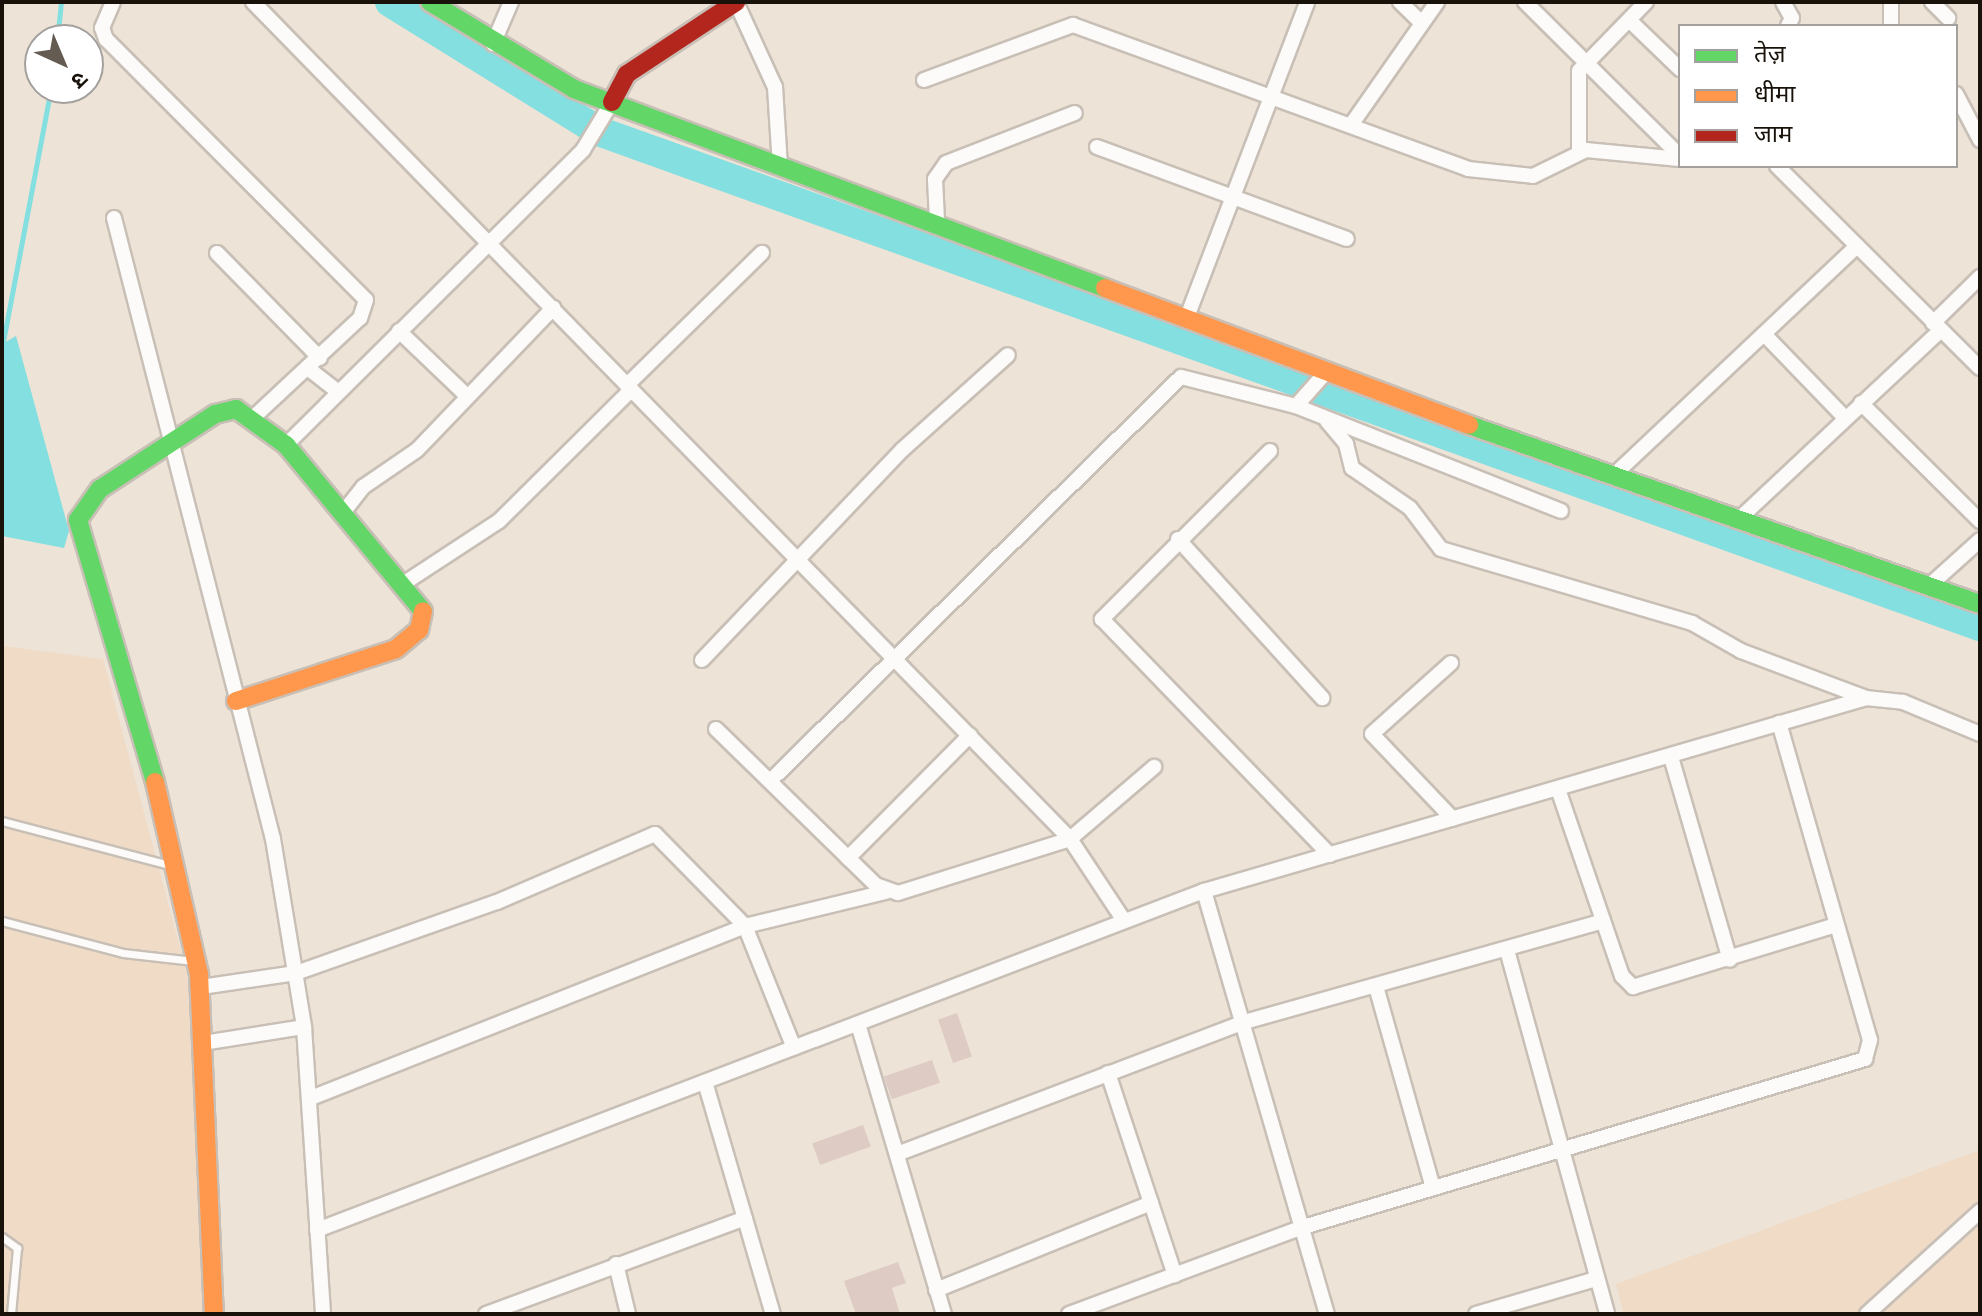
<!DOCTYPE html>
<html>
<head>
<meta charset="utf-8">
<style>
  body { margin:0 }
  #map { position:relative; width:1982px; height:1316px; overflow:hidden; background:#eee3d7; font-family:Rubik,"Noto Sans Devanagari",sans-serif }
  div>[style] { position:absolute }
  .built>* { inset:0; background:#efdbc6 }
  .water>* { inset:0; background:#84dfe0 }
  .stream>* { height:5px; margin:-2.5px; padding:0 2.5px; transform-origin:2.5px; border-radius:2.5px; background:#84dfe0 }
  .river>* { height:30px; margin:-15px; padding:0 15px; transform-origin:15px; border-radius:15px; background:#84dfe0 }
  .building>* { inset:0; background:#decbc4; transform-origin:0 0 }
  .roads { filter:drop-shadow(2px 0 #c8bfb6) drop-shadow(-2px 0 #c8bfb6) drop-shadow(0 2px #c8bfb6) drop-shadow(0 -2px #c8bfb6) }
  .lane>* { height:7px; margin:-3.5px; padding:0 3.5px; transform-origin:3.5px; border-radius:3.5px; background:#fcfbf9 }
  .street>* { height:14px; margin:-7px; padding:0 7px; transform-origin:7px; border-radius:7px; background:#fcfbf9 }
  .fast>* { height:18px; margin:-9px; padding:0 9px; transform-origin:9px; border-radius:9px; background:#63d668 }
  .slow>* { height:18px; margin:-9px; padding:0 9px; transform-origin:9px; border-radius:9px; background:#ff974d }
  .jam>* { height:18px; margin:-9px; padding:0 9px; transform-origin:9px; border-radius:9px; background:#b3261e }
  span { translate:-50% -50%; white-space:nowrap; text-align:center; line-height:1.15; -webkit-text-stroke:6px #fff; paint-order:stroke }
  .frame { position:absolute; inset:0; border:4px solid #19120b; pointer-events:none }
  .legend { position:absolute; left:1678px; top:24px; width:280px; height:144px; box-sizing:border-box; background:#fff; border:2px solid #a3a09d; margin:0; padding:10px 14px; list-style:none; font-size:24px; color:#19120b }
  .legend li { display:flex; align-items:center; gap:16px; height:40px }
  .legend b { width:40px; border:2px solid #a3a09d }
  .north { position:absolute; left:24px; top:24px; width:80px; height:80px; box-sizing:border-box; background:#fff; border:2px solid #a3a09d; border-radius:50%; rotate:136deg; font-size:22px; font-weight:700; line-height:32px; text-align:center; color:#19120b }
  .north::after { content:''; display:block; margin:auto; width:28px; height:36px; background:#645b52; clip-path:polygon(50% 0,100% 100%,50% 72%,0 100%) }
</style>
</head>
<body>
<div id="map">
  <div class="built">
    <div style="clip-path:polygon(2px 646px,103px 659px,187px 974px,206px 1314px,2px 1314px)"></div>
    <div style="clip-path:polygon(1980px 1150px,1980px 1314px,1624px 1314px,1616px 1284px)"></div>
  </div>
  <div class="water">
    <div style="clip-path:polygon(16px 336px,69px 531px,64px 548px,2px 536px,2px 344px)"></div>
  </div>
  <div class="stream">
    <div style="left:57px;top:40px;width:38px;rotate:-84deg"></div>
    <div style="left:2px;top:347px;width:264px;rotate:-79.3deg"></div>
  </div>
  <div class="river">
    <div style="left:390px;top:2px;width:245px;rotate:31.8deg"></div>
    <div style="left:598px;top:131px;width:1468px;rotate:19.71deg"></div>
  </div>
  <div class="building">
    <div style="left:957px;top:1013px;width:46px;height:20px;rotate:71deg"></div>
    <div style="left:932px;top:1060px;width:24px;height:51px;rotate:71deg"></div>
    <div style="left:863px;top:1125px;width:23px;height:54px;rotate:70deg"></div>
    <div style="clip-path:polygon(898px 1262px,906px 1283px,892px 1288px,900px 1314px,856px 1314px,844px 1281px)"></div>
  </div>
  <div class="roads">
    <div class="lane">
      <div style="left:2px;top:821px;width:178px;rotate:14.7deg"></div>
      <div style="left:2px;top:921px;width:125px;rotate:14.8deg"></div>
      <div style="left:123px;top:953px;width:71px;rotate:6.4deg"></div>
      <div style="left:2px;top:1237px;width:19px;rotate:36deg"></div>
      <div style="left:17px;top:1248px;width:66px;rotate:95.2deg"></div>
    </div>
    <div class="street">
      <div style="left:113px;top:2px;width:28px;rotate:113deg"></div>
      <div style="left:102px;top:28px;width:12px;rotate:70deg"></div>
      <div style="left:106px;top:39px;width:368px;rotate:45.1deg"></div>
      <div style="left:366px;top:300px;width:19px;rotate:108deg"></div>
      <div style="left:360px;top:318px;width:145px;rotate:137deg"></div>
      <div style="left:253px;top:2px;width:1170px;rotate:45.69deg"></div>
      <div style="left:1070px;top:839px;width:96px;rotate:56.5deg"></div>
      <div style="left:736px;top:2px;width:94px;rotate:65.4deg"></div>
      <div style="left:775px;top:87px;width:79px;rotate:86.4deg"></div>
      <div style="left:1400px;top:2px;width:30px;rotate:44deg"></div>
      <div style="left:1525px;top:2px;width:218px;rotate:44.8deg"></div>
      <div style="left:1783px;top:2px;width:18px;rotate:61deg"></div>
      <div style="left:1792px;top:18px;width:9px;rotate:117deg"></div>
      <div style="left:1891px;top:2px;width:24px;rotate:90deg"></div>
      <div style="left:1932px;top:2px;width:23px;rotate:45deg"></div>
      <div style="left:1629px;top:20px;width:71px;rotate:43.9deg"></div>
      <div style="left:493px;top:44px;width:46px;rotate:-66.8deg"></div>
      <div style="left:924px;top:80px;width:159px;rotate:-20.3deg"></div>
      <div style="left:1073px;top:25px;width:420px;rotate:20deg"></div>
      <div style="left:1468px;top:169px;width:65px;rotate:6.1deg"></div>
      <div style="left:1533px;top:176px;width:59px;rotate:-26.1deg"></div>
      <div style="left:1586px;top:150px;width:94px;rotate:5.5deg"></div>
      <div style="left:1956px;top:94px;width:52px;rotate:62.4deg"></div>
      <div style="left:1351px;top:125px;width:150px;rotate:-55deg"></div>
      <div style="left:1097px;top:147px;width:266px;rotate:20.2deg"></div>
      <div style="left:1579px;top:152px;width:81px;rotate:-90deg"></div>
      <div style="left:1579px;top:71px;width:96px;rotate:-45.8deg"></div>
      <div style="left:1777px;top:166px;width:286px;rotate:44.9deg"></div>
      <div style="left:114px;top:218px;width:641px;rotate:75.64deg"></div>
      <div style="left:273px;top:839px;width:191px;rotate:80.6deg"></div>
      <div style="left:304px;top:1027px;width:288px;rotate:86.2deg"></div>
      <div style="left:937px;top:220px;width:41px;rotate:-92.8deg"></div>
      <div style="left:935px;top:179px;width:19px;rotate:-55deg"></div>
      <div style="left:946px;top:163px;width:138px;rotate:-21.2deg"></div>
      <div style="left:217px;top:253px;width:147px;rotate:45.6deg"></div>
      <div style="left:1187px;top:317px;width:337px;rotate:-69.1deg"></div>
      <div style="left:1933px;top:323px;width:66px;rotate:-44.4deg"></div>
      <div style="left:399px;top:331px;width:94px;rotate:43.7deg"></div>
      <div style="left:1764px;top:334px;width:117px;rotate:46deg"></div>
      <div style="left:309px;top:369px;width:37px;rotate:38deg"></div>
      <div style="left:627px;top:385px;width:189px;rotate:-44.4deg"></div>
      <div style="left:1861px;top:403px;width:168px;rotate:44.8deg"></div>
      <div style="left:1296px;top:406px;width:48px;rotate:-48.4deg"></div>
      <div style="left:1327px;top:421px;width:30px;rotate:50deg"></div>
      <div style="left:1346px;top:444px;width:25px;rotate:76deg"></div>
      <div style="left:1352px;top:468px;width:70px;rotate:34.6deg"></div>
      <div style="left:1410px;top:508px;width:51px;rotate:52.9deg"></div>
      <div style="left:1441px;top:549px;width:262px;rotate:16.4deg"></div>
      <div style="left:1692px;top:623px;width:56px;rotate:29.7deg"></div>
      <div style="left:1741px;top:651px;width:134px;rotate:20.6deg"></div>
      <div style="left:286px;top:445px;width:419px;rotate:-44.8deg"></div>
      <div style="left:583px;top:150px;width:56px;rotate:-58.9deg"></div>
      <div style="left:1270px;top:451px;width:238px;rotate:135deg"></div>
      <div style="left:1102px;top:619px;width:328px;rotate:46deg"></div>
      <div style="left:1614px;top:475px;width:334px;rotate:-43.3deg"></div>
      <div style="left:342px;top:514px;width:34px;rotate:-52deg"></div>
      <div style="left:363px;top:487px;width:65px;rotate:-34.4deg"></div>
      <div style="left:417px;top:450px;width:197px;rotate:-46.2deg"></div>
      <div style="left:1739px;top:519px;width:277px;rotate:-43.1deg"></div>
      <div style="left:1178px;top:539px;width:215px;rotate:47.8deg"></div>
      <div style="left:406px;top:582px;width:111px;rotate:-33.3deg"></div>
      <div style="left:499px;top:521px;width:186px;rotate:-44.8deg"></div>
      <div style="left:1930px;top:585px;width:67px;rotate:-42deg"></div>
      <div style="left:702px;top:660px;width:290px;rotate:-46.4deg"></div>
      <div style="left:902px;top:450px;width:142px;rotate:-41.9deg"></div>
      <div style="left:1451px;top:663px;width:106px;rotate:138.1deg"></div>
      <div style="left:1372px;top:734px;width:117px;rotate:46.4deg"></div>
      <div style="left:716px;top:729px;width:223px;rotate:44.3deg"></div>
      <div style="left:876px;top:885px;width:23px;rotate:20deg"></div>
      <div style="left:898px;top:893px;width:180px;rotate:-17.4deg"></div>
      <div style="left:1070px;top:839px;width:111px;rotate:-40.6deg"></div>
      <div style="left:1671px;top:757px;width:211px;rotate:73.8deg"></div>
      <div style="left:770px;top:781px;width:576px;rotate:-44.51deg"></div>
      <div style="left:1181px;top:377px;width:119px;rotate:14.2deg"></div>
      <div style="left:1296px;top:406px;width:285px;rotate:21.6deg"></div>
      <div style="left:1558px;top:789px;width:198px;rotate:71.1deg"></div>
      <div style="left:1622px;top:976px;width:16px;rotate:45deg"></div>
      <div style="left:1633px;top:987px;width:212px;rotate:-17deg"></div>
      <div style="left:848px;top:858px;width:173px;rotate:-45.2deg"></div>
      <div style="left:1204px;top:891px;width:690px;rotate:-16.25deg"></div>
      <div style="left:1866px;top:698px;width:37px;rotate:6deg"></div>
      <div style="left:1903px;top:702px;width:83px;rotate:22.6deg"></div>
      <div style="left:1507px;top:950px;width:377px;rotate:74.6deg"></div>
      <div style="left:201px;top:987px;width:96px;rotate:-8.4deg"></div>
      <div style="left:296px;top:973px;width:213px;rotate:-19.5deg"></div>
      <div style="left:497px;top:902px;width:172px;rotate:-23.3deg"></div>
      <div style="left:655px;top:834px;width:129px;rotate:45.6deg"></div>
      <div style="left:745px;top:926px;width:131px;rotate:68.1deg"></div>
      <div style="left:1377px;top:990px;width:206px;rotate:74.2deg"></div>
      <div style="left:858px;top:1024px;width:302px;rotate:73.5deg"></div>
      <div style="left:203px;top:1043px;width:102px;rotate:-9deg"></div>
      <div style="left:1108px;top:1073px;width:213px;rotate:71.7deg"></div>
      <div style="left:705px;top:1082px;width:242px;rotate:73.7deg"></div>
      <div style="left:311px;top:1098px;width:467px;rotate:-21.6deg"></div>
      <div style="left:745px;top:926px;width:145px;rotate:-13.6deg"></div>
      <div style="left:897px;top:1154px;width:371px;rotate:-20.8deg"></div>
      <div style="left:1244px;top:1022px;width:373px;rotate:-15.7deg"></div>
      <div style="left:317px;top:1230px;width:950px;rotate:-20.92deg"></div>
      <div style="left:1204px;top:891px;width:441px;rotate:73.8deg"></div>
      <div style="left:616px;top:1264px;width:51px;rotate:76.5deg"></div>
      <div style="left:936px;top:1290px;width:232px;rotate:-22deg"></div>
      <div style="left:486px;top:1314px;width:276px;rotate:-20.3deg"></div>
      <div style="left:1069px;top:1314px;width:246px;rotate:-20.4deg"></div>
      <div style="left:1300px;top:1228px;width:590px;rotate:-16.65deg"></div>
      <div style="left:1865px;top:1059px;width:20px;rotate:-75deg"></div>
      <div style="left:1870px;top:1040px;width:330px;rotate:-106deg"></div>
      <div style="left:1476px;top:1314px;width:125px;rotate:-16.3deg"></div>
      <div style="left:1867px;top:1314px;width:153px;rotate:-42.3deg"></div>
    </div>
    <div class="fast">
      <div style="left:430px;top:2px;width:168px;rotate:31.1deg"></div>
      <div style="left:574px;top:89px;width:567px;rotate:20.54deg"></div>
      <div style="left:1469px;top:425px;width:541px;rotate:19.31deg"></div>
      <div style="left:155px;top:782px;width:273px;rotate:-106.4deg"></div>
      <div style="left:78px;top:520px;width:38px;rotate:-55deg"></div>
      <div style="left:100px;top:489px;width:137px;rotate:-33.1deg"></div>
      <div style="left:215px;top:414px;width:22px;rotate:-13deg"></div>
      <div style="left:236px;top:409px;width:62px;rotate:35.8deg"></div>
      <div style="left:286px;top:445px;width:215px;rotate:50.5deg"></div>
    </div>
    <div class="slow">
      <div style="left:1105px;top:288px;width:389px;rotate:20.6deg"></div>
      <div style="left:236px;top:701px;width:168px;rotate:-18deg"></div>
      <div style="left:396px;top:649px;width:30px;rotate:-40deg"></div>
      <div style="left:419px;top:630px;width:19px;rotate:-78deg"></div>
      <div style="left:155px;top:782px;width:197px;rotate:77.1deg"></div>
      <div style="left:199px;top:974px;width:340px;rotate:87.5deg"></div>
    </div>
    <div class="jam">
      <div style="left:612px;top:102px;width:32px;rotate:-62deg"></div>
      <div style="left:627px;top:74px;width:131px;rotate:-33.4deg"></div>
    </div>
  </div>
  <div class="frame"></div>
  <ul class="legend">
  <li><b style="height:10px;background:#63d668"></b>तेज़</li>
  <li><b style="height:10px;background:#ff974d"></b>धीमा</li>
  <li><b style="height:10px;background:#b3261e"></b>जाम</li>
  </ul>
  <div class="north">उ</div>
</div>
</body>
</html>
